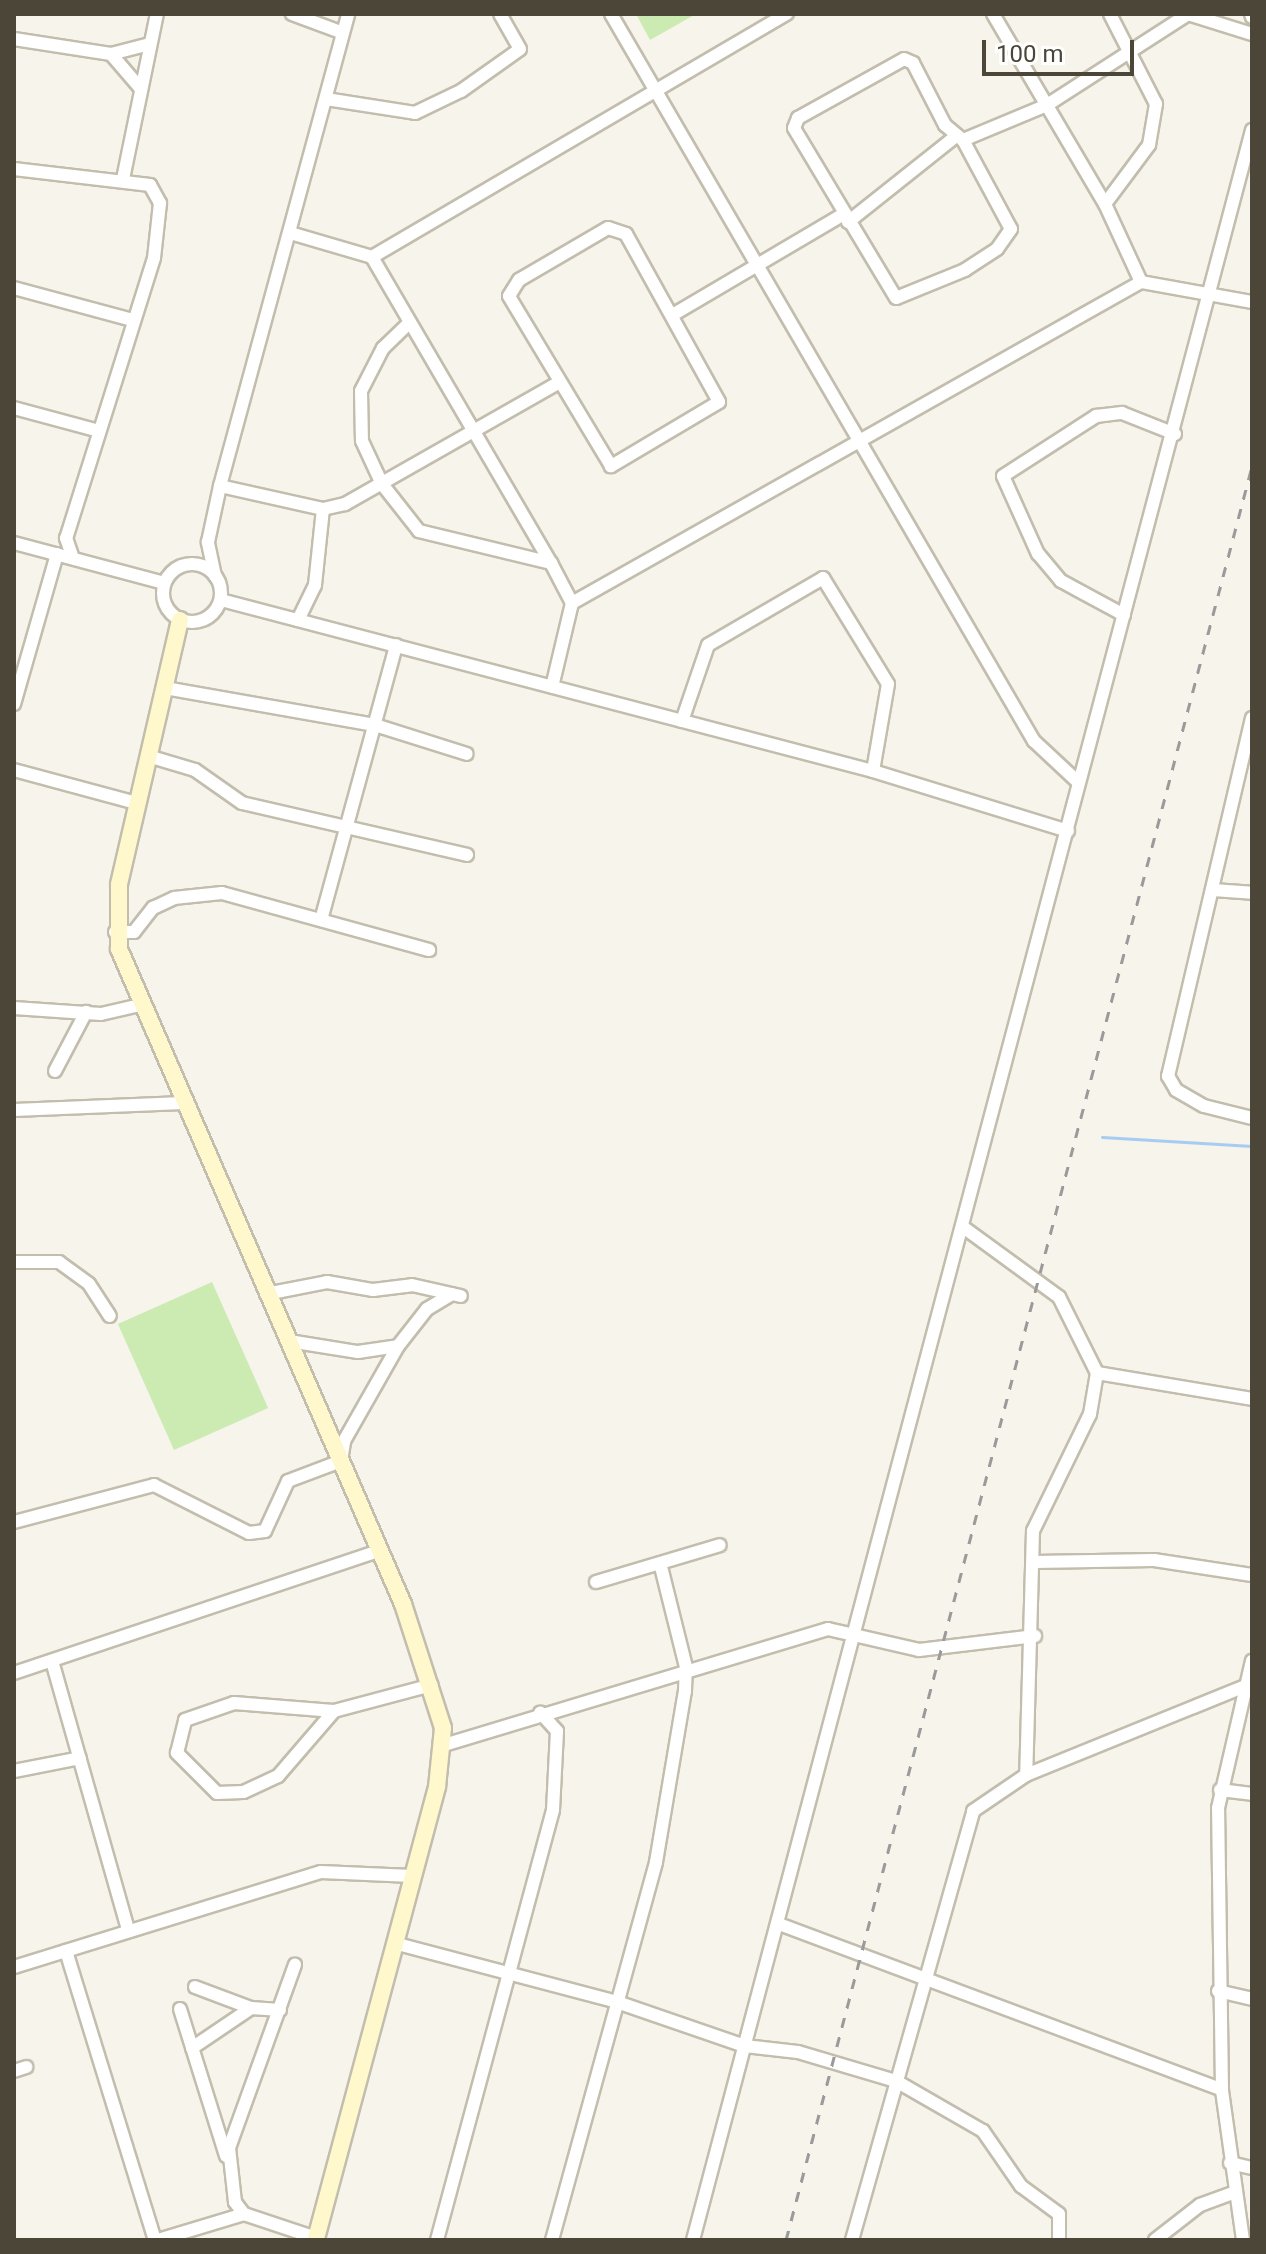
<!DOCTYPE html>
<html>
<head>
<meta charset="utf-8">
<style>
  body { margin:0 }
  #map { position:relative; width:1266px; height:2254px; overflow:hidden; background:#f6f4eb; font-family:Roboto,sans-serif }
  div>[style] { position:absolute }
  .green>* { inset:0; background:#ccebb3; transform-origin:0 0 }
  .stream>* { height:3px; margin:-1.5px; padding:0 1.5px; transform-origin:1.5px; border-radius:1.5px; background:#a7ccf3 }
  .roads { filter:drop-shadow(2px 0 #c2bdad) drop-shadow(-2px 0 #c2bdad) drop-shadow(0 2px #c2bdad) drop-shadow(0 -2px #c2bdad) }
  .street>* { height:12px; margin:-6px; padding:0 6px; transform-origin:6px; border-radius:6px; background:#fff }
  .street>.ring { margin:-6px; padding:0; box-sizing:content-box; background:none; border:12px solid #fff; border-radius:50% }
  .secondary>* { height:16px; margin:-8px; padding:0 8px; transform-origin:8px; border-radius:8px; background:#fff8cc }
  .rail>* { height:3px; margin-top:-1.5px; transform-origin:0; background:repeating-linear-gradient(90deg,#9a9a9a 0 10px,transparent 0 20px) }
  span { translate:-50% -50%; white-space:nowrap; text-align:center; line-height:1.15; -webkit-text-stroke:6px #fff; paint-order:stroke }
  .frame { position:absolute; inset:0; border:16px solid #4b4638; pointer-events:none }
  .scale { position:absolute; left:982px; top:40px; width:152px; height:36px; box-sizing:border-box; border:4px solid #4b4638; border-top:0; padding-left:10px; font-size:24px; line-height:28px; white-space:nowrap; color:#4b4638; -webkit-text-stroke:6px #fff; paint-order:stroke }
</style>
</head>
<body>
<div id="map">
  <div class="green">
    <div style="clip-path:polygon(636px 14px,696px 14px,650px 40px)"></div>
    <div style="left:212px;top:1282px;width:138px;height:103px;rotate:66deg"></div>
  </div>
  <div class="stream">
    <div style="left:1102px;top:1137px;width:150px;rotate:3.4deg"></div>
  </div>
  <div class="roads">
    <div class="street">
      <div style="left:292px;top:14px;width:54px;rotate:20.4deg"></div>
      <div style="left:611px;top:14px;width:841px;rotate:59.81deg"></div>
      <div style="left:1034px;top:741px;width:60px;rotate:43deg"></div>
      <div style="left:993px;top:14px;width:221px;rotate:59.5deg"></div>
      <div style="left:1105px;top:204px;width:86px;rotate:65.2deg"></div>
      <div style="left:1188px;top:14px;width:67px;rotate:17.4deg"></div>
      <div style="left:1251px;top:14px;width:3px;rotate:72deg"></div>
      <div style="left:14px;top:39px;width:98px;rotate:8.8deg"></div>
      <div style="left:111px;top:54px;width:40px;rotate:-14.4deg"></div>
      <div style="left:111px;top:54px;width:45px;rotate:49.5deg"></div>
      <div style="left:904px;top:59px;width:10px;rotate:24deg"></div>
      <div style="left:913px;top:63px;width:70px;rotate:62.7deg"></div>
      <div style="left:945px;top:125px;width:23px;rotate:40deg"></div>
      <div style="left:963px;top:140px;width:101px;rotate:61.7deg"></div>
      <div style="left:1011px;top:229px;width:24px;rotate:125deg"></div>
      <div style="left:997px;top:249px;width:38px;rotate:147deg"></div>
      <div style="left:965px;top:270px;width:74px;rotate:157.9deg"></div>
      <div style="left:896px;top:298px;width:198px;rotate:-121deg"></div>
      <div style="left:794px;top:128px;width:11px;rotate:-68deg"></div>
      <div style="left:798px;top:118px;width:121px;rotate:-29.1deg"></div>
      <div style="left:326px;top:99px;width:90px;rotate:8.9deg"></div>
      <div style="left:415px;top:113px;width:51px;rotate:-25.6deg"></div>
      <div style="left:461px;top:91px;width:72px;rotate:-35.4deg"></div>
      <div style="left:520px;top:49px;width:40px;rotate:-119.7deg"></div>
      <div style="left:963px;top:140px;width:91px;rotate:-22.6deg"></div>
      <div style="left:1047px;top:105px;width:168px;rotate:-32.8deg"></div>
      <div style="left:14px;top:169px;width:137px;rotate:6.7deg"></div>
      <div style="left:150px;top:185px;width:21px;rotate:61deg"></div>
      <div style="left:160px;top:203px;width:55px;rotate:96.2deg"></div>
      <div style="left:154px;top:258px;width:294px;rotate:107.4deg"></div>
      <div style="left:66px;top:538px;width:21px;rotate:71deg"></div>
      <div style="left:123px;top:179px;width:168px;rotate:-78.4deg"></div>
      <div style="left:1105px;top:204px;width:74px;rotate:-53.3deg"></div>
      <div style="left:1149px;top:145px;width:42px;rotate:-80.3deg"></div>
      <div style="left:1156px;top:104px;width:101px;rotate:-117.1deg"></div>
      <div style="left:848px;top:222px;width:138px;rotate:-38.5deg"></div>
      <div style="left:608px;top:228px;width:19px;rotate:18deg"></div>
      <div style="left:626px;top:234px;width:192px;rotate:61deg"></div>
      <div style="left:719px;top:402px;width:126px;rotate:149.3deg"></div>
      <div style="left:611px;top:466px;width:198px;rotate:-121deg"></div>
      <div style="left:509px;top:296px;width:19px;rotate:-58deg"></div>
      <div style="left:519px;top:280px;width:103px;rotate:-30.3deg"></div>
      <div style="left:290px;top:233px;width:85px;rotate:16.3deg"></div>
      <div style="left:372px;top:257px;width:355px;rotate:59.7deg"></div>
      <div style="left:551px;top:563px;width:45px;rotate:62.3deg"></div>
      <div style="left:572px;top:603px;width:86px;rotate:103.4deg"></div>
      <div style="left:372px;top:257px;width:481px;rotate:-30.4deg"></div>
      <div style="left:14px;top:288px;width:123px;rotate:15.1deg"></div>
      <div style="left:674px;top:314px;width:197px;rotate:-30.5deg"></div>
      <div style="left:408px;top:324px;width:35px;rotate:136deg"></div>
      <div style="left:383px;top:348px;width:48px;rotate:117.1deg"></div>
      <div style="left:361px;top:391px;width:50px;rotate:88.9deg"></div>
      <div style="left:362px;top:441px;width:47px;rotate:65.1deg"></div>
      <div style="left:382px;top:484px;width:60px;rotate:51.8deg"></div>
      <div style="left:419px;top:531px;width:136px;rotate:13.6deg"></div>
      <div style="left:14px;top:408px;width:88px;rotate:15.1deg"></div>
      <div style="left:220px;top:486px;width:106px;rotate:12.6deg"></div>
      <div style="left:323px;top:509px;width:23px;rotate:-13deg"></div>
      <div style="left:345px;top:504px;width:245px;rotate:-29.6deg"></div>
      <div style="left:14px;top:543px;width:155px;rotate:14.9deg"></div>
      <div class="ring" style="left:163px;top:564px;width:46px;height:46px"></div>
      <div style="left:215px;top:576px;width:35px;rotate:-102deg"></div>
      <div style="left:208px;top:542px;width:57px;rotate:-77.9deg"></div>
      <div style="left:220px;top:486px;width:489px;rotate:-74.8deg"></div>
      <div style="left:221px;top:600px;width:674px;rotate:14.7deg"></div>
      <div style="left:873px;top:771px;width:204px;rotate:17.1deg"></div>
      <div style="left:572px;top:603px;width:653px;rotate:-29.43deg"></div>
      <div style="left:1141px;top:282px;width:113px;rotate:10.2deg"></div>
      <div style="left:1124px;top:615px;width:72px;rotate:-151.6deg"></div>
      <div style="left:1061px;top:581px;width:35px;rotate:-130deg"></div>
      <div style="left:1038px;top:554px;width:85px;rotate:-114.2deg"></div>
      <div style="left:1003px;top:476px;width:111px;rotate:-32.8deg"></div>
      <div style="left:1096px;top:416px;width:26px;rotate:-7deg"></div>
      <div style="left:1122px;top:413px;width:57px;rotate:21.6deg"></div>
      <div style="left:298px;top:620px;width:39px;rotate:-64deg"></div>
      <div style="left:315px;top:585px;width:76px;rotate:-84deg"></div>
      <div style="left:165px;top:688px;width:213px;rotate:10deg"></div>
      <div style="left:375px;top:725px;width:96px;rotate:17.5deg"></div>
      <div style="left:14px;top:704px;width:156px;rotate:-74deg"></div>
      <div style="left:1252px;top:718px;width:368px;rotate:103.2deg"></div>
      <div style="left:1168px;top:1076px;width:16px;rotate:60deg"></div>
      <div style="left:1176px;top:1090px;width:32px;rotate:30deg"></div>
      <div style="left:1204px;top:1106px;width:49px;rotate:14deg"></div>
      <div style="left:682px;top:721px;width:80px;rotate:-71.1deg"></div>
      <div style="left:708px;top:645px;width:133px;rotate:-30.2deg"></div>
      <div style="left:823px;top:578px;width:124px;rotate:58.5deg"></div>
      <div style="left:888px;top:684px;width:88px;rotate:99.8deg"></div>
      <div style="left:148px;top:756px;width:49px;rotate:16.6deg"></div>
      <div style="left:195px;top:770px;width:57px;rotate:35.1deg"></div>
      <div style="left:242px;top:803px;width:231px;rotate:13deg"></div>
      <div style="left:14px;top:770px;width:126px;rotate:15.1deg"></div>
      <div style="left:1213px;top:890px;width:39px;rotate:4deg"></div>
      <div style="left:321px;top:920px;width:285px;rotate:-74.7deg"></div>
      <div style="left:115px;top:932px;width:19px"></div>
      <div style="left:134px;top:932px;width:31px;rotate:-52deg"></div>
      <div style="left:153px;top:908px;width:23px;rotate:-25deg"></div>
      <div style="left:174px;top:898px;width:48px;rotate:-5.9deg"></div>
      <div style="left:222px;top:893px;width:215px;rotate:15.4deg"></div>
      <div style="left:14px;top:1008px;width:87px;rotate:3.9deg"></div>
      <div style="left:101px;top:1014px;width:39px;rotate:-13deg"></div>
      <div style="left:55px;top:1071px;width:67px;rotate:-62.3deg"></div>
      <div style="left:14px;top:1110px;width:169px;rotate:-2.4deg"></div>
      <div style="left:963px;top:1227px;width:119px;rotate:36.1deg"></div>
      <div style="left:1059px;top:1297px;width:85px;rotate:63.4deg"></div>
      <div style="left:1097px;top:1373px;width:42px;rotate:99.7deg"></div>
      <div style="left:1090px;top:1414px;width:130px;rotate:116deg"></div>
      <div style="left:1033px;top:1531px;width:244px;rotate:91.6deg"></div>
      <div style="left:14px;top:1262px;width:45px"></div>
      <div style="left:59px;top:1262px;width:37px;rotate:36deg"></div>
      <div style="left:89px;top:1284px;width:38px;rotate:57deg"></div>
      <div style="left:266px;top:1294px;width:62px;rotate:-11.1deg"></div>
      <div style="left:327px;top:1282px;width:47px;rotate:9.9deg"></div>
      <div style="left:373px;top:1290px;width:39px;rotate:-7deg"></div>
      <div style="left:412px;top:1285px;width:50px;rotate:12.7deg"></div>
      <div style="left:289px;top:1341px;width:70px;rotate:9.1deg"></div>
      <div style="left:358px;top:1352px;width:40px;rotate:-8.5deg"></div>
      <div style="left:1097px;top:1373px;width:157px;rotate:9.5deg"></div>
      <div style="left:14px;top:1522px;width:145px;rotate:-14.8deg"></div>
      <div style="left:154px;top:1485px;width:106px;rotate:26.8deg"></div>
      <div style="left:249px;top:1533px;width:16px;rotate:-7deg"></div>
      <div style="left:265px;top:1531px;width:55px;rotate:-65.3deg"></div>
      <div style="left:288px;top:1481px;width:57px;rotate:-20.7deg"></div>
      <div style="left:341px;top:1461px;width:20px;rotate:-81deg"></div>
      <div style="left:344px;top:1441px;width:109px;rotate:-60.4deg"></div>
      <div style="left:398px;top:1346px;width:47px;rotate:-51.9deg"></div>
      <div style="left:427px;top:1309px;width:29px;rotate:-31deg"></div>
      <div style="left:1034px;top:1562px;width:120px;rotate:-1deg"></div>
      <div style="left:1154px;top:1560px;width:99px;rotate:8.7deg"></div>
      <div style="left:596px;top:1582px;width:129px;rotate:-16.6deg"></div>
      <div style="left:52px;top:1661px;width:279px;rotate:74.2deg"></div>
      <div style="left:14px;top:1673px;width:385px;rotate:-18.5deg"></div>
      <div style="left:334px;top:1711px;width:86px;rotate:130.7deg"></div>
      <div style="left:278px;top:1776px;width:38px;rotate:155deg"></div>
      <div style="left:243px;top:1792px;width:26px;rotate:178deg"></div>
      <div style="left:217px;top:1793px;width:57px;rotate:-135deg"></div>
      <div style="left:177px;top:1753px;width:34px;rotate:-76deg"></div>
      <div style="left:185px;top:1720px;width:52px;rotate:-19.1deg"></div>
      <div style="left:234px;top:1703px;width:100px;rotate:4.6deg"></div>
      <div style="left:334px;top:1711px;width:101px;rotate:-14.9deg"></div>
      <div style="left:444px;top:1745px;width:401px;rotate:-16.8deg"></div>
      <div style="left:828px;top:1629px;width:93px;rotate:13deg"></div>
      <div style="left:919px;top:1650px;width:117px;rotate:-6.9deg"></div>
      <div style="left:14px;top:1771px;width:67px;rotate:-11.1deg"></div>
      <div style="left:1220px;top:1790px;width:32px;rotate:7deg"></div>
      <div style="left:779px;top:1924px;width:473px;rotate:20.5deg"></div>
      <div style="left:394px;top:1943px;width:228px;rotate:14.8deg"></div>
      <div style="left:614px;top:2001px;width:139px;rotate:19deg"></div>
      <div style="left:745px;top:2046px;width:53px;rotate:6.5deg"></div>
      <div style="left:798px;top:2052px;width:102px;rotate:16.5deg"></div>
      <div style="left:896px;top:2081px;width:100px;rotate:29.9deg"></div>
      <div style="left:983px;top:2131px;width:67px;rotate:55.4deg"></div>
      <div style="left:1021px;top:2186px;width:47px;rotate:36.4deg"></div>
      <div style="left:1059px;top:2214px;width:26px;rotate:90deg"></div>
      <div style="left:66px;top:1951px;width:302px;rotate:72.9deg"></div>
      <div style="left:14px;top:1967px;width:321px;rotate:-17.2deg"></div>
      <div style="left:321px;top:1872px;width:91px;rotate:2.5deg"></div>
      <div style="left:195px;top:1987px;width:60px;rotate:20.6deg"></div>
      <div style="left:1218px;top:1991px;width:35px;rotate:13deg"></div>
      <div style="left:180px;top:2009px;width:154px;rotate:72.6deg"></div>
      <div style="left:192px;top:2048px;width:71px;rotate:-34.1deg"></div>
      <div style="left:251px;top:2008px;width:29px;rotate:4deg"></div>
      <div style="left:14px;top:2071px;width:13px;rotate:-18deg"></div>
      <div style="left:1230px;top:2163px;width:23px;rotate:13deg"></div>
      <div style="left:244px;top:2214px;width:15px;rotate:-127deg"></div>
      <div style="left:235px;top:2202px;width:54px;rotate:-96.3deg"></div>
      <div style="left:229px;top:2148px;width:195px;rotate:-70.2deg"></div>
      <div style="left:158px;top:2240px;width:90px;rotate:-16.8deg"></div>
      <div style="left:244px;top:2214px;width:76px;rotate:18.4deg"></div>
      <div style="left:437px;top:2240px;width:445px;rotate:-74.9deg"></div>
      <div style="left:553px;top:1810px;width:79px;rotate:-87.1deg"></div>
      <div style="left:557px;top:1731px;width:25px;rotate:-132deg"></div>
      <div style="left:552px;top:2240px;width:392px;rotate:-74.6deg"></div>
      <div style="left:656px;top:1862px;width:173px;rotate:-80.4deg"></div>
      <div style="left:685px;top:1691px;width:24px;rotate:-88deg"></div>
      <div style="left:686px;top:1667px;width:107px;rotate:-104deg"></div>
      <div style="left:693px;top:2240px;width:2183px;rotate:-75.16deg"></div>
      <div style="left:852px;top:2240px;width:446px;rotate:-74.2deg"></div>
      <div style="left:973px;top:1811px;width:64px;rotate:-34.2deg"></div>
      <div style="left:1026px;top:1775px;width:236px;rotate:-22.1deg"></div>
      <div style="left:1155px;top:2240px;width:57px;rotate:-37.9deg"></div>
      <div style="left:1200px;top:2205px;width:33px;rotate:-20deg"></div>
      <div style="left:1243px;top:2240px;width:151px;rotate:-98deg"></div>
      <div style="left:1222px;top:2090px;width:282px;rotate:-90.8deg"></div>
      <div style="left:1218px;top:1808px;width:151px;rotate:-77deg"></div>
    </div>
    <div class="secondary">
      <div style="left:180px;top:620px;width:272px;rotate:103deg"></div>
      <div style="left:119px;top:885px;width:64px;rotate:90deg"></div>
      <div style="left:119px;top:949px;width:714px;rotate:66.56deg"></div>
      <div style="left:403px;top:1604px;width:130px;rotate:72.1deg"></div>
      <div style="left:443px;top:1728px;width:59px;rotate:95.8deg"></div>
      <div style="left:437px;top:1787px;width:469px;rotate:105deg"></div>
    </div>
  </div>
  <div class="rail">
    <div style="left:786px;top:2240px;width:1834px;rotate:-75.28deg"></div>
  </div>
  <div class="frame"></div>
  <div class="scale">100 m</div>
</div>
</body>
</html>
